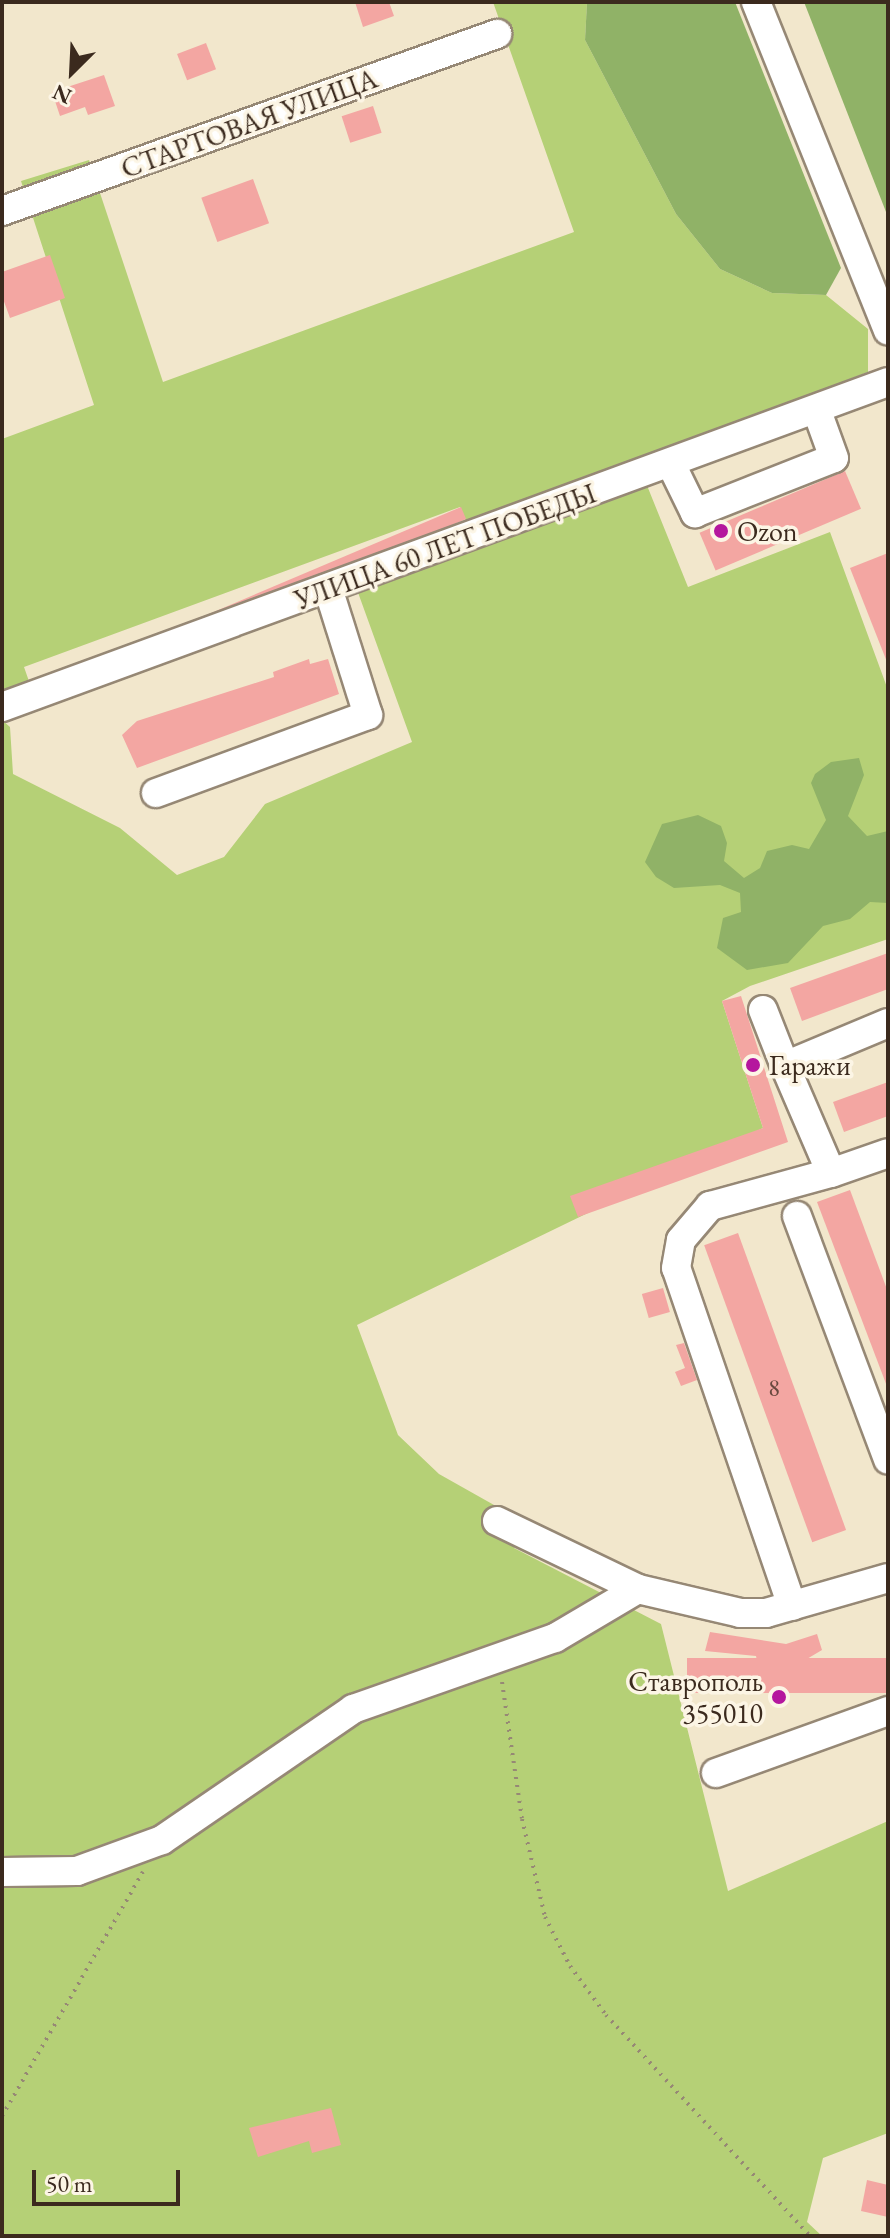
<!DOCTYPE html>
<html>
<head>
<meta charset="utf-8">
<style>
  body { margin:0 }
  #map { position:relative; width:890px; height:2238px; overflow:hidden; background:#f2e7cc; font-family:"EB Garamond",serif }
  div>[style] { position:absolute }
  .green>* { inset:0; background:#b5d076 }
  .forest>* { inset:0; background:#90b267 }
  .building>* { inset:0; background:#f3a6a2; transform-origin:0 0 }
  .path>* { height:4px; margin-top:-2px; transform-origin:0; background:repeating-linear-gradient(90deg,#968875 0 2px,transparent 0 8px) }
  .roads { filter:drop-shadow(2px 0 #968875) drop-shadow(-2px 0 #968875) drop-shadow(0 2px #968875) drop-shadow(0 -2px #968875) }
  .minor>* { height:28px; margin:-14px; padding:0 14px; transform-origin:14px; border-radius:14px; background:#fff }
  .dots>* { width:22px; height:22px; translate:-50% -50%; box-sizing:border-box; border:4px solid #fcf5e5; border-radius:50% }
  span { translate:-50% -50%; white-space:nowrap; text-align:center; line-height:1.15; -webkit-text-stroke:7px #fcf5e5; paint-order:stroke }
  .number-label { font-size:24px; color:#69493f }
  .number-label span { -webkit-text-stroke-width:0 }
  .street-label { font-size:28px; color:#3b2a1e }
  .poi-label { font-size:28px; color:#3b2a1e }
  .left { translate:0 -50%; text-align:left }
  .right { translate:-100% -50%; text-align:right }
  .frame { position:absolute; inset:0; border:4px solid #3b2a1e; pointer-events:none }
  .north { position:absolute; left:32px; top:32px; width:80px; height:80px; -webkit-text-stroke:6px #fcf5e5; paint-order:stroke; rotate:204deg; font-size:22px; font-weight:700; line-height:32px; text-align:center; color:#3b2a1e }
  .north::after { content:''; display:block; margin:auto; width:28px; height:36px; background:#3b2a1e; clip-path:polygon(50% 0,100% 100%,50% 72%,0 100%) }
  .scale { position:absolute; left:32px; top:2170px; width:148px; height:36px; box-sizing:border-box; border:4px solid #3b2a1e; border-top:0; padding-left:10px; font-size:24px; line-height:28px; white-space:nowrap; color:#3b2a1e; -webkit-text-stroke:6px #fcf5e5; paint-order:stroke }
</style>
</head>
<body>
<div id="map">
  <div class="green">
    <div style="clip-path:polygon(493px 2px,587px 2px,585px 40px,676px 214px,720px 269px,772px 293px,826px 295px,868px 329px,868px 372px,468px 526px,460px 507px,24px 667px,31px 687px,2px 706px,2px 439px,94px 405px,21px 181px,89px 160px,163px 382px,574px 232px)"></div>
    <div style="clip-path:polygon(646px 483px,688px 587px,830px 532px,888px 690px,888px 939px,750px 986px,722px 1001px,763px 1128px,357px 1325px,398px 1435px,439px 1474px,528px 1524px,514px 1548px,661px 1624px,728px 1891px,888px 1821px,888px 2133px,823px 2158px,807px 2222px,822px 2236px,2px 2236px,2px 720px,10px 727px,13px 774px,120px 828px,177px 875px,224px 857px,265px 804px,412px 742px,356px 587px)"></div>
  </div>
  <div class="forest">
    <div style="clip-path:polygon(587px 2px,735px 2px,841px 268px,826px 295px,772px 293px,720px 269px,676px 214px,585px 40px)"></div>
    <div style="clip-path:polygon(804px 2px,885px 2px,888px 9px,888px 217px)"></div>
    <div style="clip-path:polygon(859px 758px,864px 775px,848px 816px,867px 836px,888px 831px,888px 903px,870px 902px,850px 919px,823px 926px,788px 963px,747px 970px,717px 948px,723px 918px,741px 912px,740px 893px,720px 885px,674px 888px,656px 877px,645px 862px,662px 824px,698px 815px,721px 826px,727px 843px,724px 861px,744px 878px,760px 868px,767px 851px,792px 845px,809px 849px,826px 820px,811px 783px,815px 774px,831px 762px)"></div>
  </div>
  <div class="building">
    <div style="clip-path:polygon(355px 2px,389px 2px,394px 16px,363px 27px)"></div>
    <div style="left:206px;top:43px;width:28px;height:31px;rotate:69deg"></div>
    <div style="clip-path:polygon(104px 75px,115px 106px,88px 115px,85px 107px,60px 116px,52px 92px)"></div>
    <div style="left:373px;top:106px;width:28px;height:33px;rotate:72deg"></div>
    <div style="left:253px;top:179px;width:47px;height:55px;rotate:70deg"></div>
    <div style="clip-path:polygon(50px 255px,65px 298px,10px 318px,2px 296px,2px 272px)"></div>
    <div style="left:845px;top:471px;width:41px;height:158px;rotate:67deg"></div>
    <div style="left:461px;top:507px;width:13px;height:465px;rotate:67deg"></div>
    <div style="clip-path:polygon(888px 553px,888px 662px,887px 662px,850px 568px)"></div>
    <div style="clip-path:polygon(309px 659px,310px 664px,328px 659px,339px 694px,137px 768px,122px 735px,137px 721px,274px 677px,273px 672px)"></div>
    <div style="clip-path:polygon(888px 953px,888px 989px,802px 1021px,790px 988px)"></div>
    <div style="clip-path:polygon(741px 996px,788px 1142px,578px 1217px,570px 1196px,763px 1128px,722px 1001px)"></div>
    <div style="clip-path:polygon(888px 1082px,888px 1116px,844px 1132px,833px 1102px)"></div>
    <div style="clip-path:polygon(850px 1190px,888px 1292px,888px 1389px,817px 1202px)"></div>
    <div style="left:738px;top:1233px;width:316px;height:36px;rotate:70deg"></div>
    <div style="left:663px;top:1288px;width:25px;height:22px;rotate:74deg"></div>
    <div style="clip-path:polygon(684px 1343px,697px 1380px,681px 1386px,675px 1372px,685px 1368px,676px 1345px)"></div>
    <div style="clip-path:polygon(710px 1632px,786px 1644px,817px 1634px,822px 1650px,790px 1669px,757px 1661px,756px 1656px,705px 1651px)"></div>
    <div style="left:888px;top:1658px;width:35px;height:201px;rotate:90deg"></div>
    <div style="clip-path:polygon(331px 2108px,341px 2145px,312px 2153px,309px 2141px,258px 2157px,249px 2128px)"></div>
    <div style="clip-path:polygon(867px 2180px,888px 2185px,888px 2217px,861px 2211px)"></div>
  </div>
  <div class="path">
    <div style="left:502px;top:1682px;width:138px;rotate:81.7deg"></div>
    <div style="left:522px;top:1819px;width:101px;rotate:76.8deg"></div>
    <div style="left:545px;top:1917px;width:55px;rotate:63deg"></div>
    <div style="left:570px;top:1966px;width:61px;rotate:53.7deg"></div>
    <div style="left:606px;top:2015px;width:301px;rotate:47.3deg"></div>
    <div style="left:2px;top:2116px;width:282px;rotate:-60deg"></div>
  </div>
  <div class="roads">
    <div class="minor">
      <div style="left:756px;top:2px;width:354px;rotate:68.1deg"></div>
      <div style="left:2px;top:211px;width:526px;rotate:-19.68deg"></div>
      <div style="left:671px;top:464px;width:55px;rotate:63.9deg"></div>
      <div style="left:695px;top:513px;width:149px;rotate:-21.6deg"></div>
      <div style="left:834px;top:458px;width:50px;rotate:-109.9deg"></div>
      <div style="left:2px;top:707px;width:944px;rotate:-20.14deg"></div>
      <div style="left:156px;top:793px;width:226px;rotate:-20.2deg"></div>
      <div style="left:368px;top:715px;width:133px;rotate:-107.5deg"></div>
      <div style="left:763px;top:1010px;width:60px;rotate:68.6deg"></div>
      <div style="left:888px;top:1023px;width:112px;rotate:157.3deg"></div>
      <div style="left:785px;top:1066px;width:116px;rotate:66.7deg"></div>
      <div style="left:831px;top:1173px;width:60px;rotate:-19.3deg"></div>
      <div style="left:797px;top:1216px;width:260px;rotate:69.5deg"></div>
      <div style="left:497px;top:1521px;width:157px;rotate:25.7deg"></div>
      <div style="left:638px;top:1589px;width:105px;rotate:13.2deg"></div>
      <div style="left:740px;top:1613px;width:26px"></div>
      <div style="left:766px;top:1613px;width:127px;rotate:-16deg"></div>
      <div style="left:792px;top:1606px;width:357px;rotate:-108.9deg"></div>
      <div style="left:676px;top:1268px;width:28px;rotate:-80deg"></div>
      <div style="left:681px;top:1240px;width:45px;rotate:-49.5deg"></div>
      <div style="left:710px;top:1206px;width:125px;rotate:-15.3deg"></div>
      <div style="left:716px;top:1773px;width:183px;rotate:-19.8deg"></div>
      <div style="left:2px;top:1872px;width:75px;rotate:-0.8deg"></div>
      <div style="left:77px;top:1871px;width:90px;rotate:-20deg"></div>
      <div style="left:162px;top:1840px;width:232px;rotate:-34.4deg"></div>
      <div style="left:353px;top:1709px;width:214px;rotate:-19.4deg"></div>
      <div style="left:555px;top:1638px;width:96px;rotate:-30.6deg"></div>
    </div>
  </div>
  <div class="dots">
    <div style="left:721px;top:531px;background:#b5179e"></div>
    <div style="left:753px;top:1065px;background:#b5179e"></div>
    <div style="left:779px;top:1697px;background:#b5179e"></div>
  </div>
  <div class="number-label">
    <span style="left:774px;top:1388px">8</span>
  </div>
  <div class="street-label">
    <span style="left:249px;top:123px;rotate:-20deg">СТАРТОВАЯ УЛИЦА</span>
    <span style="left:445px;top:546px;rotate:-20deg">УЛИЦА 60 ЛЕТ ПОБЕДЫ</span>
  </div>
  <div class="poi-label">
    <span class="left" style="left:737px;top:531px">Ozon</span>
    <span class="left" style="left:769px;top:1065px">Гаражи</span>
    <span class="right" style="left:763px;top:1697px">Ставрополь<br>355010</span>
  </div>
  <div class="frame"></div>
  <div class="north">N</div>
  <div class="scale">50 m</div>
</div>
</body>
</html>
